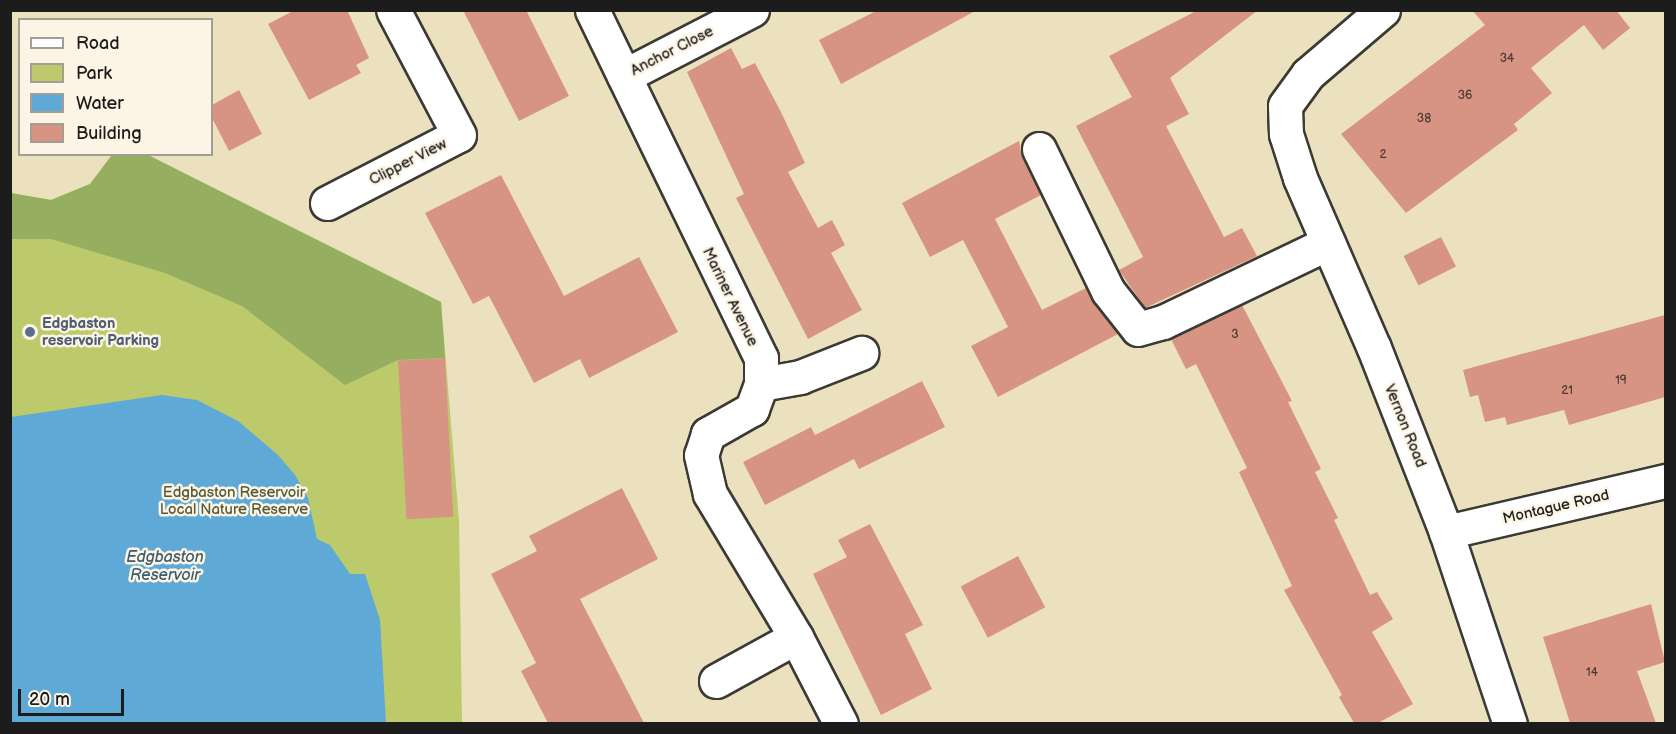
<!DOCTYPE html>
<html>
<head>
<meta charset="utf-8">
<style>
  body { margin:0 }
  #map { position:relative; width:1676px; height:734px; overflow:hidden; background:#ece1bf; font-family:"Balsamiq Sans",sans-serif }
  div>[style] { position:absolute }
  .green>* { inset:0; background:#bcca6c }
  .forest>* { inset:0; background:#95ae60 }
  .water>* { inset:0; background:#5ea9d6 }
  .building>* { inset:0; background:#d89483; transform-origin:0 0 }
  .roads { filter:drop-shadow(2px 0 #3b3a34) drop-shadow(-2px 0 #3b3a34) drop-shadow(0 2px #3b3a34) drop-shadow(0 -2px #3b3a34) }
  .minor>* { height:33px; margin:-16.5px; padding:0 16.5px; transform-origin:16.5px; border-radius:16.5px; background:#fff }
  .dots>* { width:16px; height:16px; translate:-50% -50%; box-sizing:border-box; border:3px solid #fcf5e5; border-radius:50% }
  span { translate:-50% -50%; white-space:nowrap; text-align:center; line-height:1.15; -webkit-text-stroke:5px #fcf5e5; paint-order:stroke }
  .number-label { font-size:12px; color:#4b3a36 }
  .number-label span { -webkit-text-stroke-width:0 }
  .street-label { font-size:15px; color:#1c1c1c }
  .service-label { font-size:15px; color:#4e5e75; font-weight:700 }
  .left { translate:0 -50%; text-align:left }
  .park-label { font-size:15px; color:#545938 }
  .water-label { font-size:16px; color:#3a5b70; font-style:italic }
  .frame { position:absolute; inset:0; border:12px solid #1c1c1c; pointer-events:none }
  .legend { position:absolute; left:18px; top:18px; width:195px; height:138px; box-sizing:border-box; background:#fcf5e5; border:2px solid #a29e95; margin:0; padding:8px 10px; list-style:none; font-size:18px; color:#1c1c1c }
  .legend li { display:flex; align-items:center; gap:12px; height:30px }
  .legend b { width:30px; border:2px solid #a29e95 }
  .scale { position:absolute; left:18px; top:689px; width:106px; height:27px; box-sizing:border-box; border:3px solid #1c1c1c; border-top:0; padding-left:8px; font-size:18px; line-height:21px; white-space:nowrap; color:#1c1c1c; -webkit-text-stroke:4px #fcf5e5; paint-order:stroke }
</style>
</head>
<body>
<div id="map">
  <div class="green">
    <div style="clip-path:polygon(112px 155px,148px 155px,441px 302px,459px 521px,462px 723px,11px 723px,10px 193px,51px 200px,90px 184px)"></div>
  </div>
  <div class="forest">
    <div style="clip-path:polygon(112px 155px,148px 155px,441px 302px,445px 358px,398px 360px,345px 385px,242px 306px,165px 273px,51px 239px,11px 239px,11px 193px,51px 200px,90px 184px)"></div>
  </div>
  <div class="water">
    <div style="clip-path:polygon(162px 395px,197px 400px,238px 421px,278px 455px,295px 475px,308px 498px,317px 539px,330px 545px,350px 574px,365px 574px,380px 620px,386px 723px,11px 723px,11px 417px)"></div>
  </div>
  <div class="building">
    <div style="clip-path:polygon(295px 10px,347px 10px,369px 58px,356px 65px,361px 73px,309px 100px,268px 24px)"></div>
    <div style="clip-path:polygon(463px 10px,526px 10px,569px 96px,519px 121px)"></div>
    <div style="clip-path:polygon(878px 10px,977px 10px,841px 84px,819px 40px)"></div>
    <div style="clip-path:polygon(1198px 10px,1258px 10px,1170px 78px,1189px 114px,1166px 126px,1224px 237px,1242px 228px,1257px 256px,1145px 308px,1119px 270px,1143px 257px,1076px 126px,1132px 97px,1109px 56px)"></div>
    <div style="clip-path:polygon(1472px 10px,1616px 10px,1630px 28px,1603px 50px,1584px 25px,1531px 68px,1552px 93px,1514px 124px,1518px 130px,1406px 213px,1341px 134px,1485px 25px)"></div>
    <div style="clip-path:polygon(731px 48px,742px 69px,755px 63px,781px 112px,805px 163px,788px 172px,818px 228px,832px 220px,845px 245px,831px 253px,862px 310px,808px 339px,736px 198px,744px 194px,687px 72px)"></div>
    <div style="clip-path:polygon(239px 90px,262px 134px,229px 151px,212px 118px,212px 105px)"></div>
    <div style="clip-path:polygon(1019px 141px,1022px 157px,1041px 195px,995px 219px,1042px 310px,1086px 288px,1118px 334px,998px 397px,971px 346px,1008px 327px,963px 240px,930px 257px,902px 203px)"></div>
    <div style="clip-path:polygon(501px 175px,564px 296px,639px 257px,678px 332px,589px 378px,580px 359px,534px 383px,489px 296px,473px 304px,425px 213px)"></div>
    <div style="left:1441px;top:237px;width:33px;height:42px;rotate:63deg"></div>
    <div style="clip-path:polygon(1242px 305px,1292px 401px,1288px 402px,1321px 469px,1315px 472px,1338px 518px,1334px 520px,1370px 595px,1377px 592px,1393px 619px,1372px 632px,1413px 704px,1378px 723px,1354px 723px,1339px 697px,1342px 695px,1284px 590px,1292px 586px,1239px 472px,1247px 468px,1196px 364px,1186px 369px,1171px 339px)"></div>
    <div style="clip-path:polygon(1665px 315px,1665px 397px,1569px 425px,1564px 410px,1507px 425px,1505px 417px,1485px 422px,1478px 395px,1470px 397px,1463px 370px)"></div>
    <div style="left:445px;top:358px;width:159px;height:47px;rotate:87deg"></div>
    <div style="clip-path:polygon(922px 381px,945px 427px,859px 469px,854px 459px,765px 505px,743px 462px,811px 427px,815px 435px)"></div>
    <div style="clip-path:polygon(622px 488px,658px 559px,580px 599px,644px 723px,548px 723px,521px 671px,536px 663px,491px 574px,537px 551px,529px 536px)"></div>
    <div style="clip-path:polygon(870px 524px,923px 625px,905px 634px,932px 689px,881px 715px,813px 574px,847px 557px,838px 540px)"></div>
    <div style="left:1018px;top:556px;width:58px;height:65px;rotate:62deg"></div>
    <div style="clip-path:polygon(1651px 604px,1665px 662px,1637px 671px,1656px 723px,1570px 723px,1543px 637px)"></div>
  </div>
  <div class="roads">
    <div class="minor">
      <div style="left:592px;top:10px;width:387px;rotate:64.1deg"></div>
      <div style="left:761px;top:358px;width:26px;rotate:90deg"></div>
      <div style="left:761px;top:384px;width:27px;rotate:110deg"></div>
      <div style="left:752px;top:409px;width:51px;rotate:150.4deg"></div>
      <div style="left:708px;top:434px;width:22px;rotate:108deg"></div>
      <div style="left:701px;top:455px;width:40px;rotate:77deg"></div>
      <div style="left:710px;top:494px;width:167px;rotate:59deg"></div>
      <div style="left:796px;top:637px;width:98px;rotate:62.7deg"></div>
      <div style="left:1383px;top:10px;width:99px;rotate:139.5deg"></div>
      <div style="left:1308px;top:74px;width:39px;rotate:126deg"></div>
      <div style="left:1285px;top:106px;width:28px;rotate:88deg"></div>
      <div style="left:1286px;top:134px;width:46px;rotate:72.3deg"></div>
      <div style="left:1300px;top:178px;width:185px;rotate:66.5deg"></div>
      <div style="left:1374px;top:348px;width:198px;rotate:68.6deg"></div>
      <div style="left:1446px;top:532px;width:202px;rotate:71.6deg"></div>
      <div style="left:624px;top:76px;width:144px;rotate:-27.3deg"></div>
      <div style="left:1039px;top:149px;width:158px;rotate:64.1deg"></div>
      <div style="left:1108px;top:291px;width:48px;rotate:51.7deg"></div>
      <div style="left:1138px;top:329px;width:26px;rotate:-16deg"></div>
      <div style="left:1163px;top:322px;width:183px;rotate:-25.6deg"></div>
      <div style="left:327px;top:203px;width:148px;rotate:-27.3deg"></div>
      <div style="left:459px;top:135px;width:141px;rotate:-117.8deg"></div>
      <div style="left:761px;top:384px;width:40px;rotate:-10deg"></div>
      <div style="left:800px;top:377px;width:66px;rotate:-21.5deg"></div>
      <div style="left:1446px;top:532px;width:226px;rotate:-13.1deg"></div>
      <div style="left:716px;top:681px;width:91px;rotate:-28.8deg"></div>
    </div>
  </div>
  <div class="dots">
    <div style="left:30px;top:332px;background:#5c6f8a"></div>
  </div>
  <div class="number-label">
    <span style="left:1507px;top:59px">34</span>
    <span style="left:1465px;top:96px">36</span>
    <span style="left:1424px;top:119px">38</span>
    <span style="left:1383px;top:155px">2</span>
    <span style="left:1235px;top:335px">3</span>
    <span style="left:1621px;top:381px">19</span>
    <span style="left:1567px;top:391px">21</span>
    <span style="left:1592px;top:673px">14</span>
  </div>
  <div class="street-label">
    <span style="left:672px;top:51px;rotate:-27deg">Anchor Close</span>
    <span style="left:408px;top:162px;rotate:-27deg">Clipper View</span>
    <span style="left:730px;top:297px;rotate:64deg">Mariner Avenue</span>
    <span style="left:1405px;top:426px;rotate:68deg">Vernon Road</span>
    <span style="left:1556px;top:507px;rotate:-13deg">Montague Road</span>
  </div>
  <div class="service-label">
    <span class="left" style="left:42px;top:332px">Edgbaston<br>reservoir Parking</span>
  </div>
  <div class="park-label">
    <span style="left:234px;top:501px">Edgbaston Reservoir<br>Local Nature Reserve</span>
  </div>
  <div class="water-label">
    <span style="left:165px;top:567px">Edgbaston<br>Reservoir</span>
  </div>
  <div class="frame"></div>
  <ul class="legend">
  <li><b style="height:8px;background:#fff"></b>Road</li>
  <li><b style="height:16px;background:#bcca6c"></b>Park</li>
  <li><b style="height:16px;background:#5ea9d6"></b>Water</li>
  <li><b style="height:16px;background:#d89483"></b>Building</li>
  </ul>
  <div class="scale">20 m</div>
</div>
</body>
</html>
